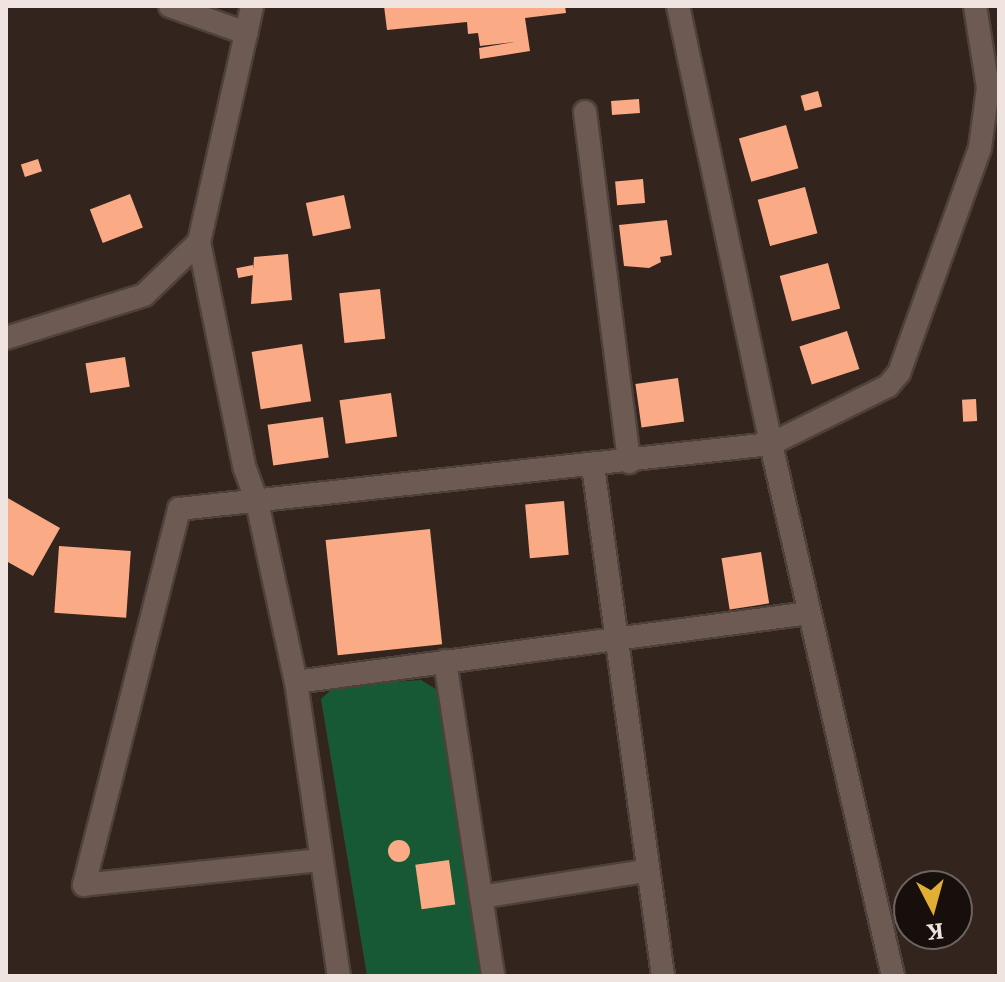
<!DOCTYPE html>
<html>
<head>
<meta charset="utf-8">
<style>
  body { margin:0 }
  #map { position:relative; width:1005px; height:982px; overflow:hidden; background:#33241d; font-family:"IBM Plex Serif",serif }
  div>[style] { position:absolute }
  .green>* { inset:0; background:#175935 }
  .building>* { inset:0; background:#fbaa86; transform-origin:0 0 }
  .round { border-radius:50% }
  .roads { filter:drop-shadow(2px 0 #4e413b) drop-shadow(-2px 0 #4e413b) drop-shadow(0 2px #4e413b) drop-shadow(0 -2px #4e413b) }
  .minor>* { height:22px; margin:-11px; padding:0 11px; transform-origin:11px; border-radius:11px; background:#6d5b53 }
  span { translate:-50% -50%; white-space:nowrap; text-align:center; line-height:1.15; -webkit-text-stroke:8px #160f0c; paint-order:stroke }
  .frame { position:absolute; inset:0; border:8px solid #efe4df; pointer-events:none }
  .north { position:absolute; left:893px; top:870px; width:80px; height:80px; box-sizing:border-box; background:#160f0c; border:2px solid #6d6460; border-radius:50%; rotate:174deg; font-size:22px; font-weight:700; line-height:32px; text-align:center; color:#efe4df }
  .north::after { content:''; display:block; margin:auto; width:28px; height:36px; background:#e2af34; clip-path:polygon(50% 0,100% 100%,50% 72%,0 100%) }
</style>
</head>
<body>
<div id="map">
  <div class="green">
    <div style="clip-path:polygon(421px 680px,439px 691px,480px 976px,367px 976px,321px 699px,335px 686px)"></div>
  </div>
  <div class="building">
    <div style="clip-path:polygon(384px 6px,565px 6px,566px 13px,525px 18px,530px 51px,480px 59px,479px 48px,515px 42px,480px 46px,478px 33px,468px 34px,467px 22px,387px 30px)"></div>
    <div style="left:818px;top:91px;width:16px;height:18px;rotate:75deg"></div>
    <div style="left:639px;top:99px;width:14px;height:28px;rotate:86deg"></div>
    <div style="left:786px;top:125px;width:45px;height:49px;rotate:74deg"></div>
    <div style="left:38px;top:159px;width:13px;height:18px;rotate:72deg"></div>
    <div style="left:643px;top:179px;width:24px;height:28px;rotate:85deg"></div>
    <div style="left:805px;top:187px;width:48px;height:49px;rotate:75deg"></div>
    <div style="left:130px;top:194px;width:36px;height:43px;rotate:69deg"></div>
    <div style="left:344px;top:195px;width:34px;height:39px;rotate:78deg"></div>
    <div style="clip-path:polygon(667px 220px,672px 255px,660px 257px,661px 262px,649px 268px,624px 266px,619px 225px)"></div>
    <div style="clip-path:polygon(288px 254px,292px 300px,251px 304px,254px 257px)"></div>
    <div style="left:828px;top:263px;width:47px;height:50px;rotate:75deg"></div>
    <div style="left:253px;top:265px;width:10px;height:17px;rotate:79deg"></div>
    <div style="left:380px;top:289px;width:50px;height:41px;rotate:84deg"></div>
    <div style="left:847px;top:331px;width:40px;height:50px;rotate:72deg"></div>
    <div style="left:302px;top:344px;width:58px;height:51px;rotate:81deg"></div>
    <div style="left:125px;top:357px;width:30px;height:40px;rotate:81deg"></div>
    <div style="left:678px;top:378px;width:44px;height:43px;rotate:82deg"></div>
    <div style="left:391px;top:393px;width:44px;height:52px;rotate:82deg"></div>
    <div style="left:976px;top:399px;width:22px;height:14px;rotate:87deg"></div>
    <div style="left:323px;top:417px;width:41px;height:56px;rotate:82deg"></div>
    <div style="clip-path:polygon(6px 497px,60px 528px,33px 576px,6px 561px)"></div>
    <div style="left:564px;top:501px;width:54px;height:39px;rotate:85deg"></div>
    <div style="left:430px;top:529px;width:116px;height:105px;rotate:84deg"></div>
    <div style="left:59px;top:546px;width:72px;height:67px;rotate:4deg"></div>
    <div style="left:761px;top:552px;width:52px;height:40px;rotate:81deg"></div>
    <div class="round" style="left:388px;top:840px;width:22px;height:22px"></div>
    <div style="left:449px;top:860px;width:45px;height:34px;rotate:82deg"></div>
  </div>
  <div class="roads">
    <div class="minor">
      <div style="left:170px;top:6px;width:81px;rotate:19.6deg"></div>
      <div style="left:678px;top:6px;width:448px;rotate:78deg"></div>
      <div style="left:771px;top:444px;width:546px;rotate:77.08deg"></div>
      <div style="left:585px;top:112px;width:353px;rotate:82.8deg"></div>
      <div style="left:199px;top:242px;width:228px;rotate:78.6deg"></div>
      <div style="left:244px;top:466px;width:38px;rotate:70deg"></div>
      <div style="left:257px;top:502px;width:184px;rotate:77.8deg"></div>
      <div style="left:296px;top:682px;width:297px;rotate:81.7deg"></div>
      <div style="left:6px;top:338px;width:145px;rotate:-17.3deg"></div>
      <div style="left:144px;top:295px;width:76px;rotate:-43.9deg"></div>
      <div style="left:199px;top:242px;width:242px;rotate:-77.3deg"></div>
      <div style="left:593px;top:466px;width:515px;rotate:82.18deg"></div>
      <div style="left:445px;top:661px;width:319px;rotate:81.3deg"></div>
      <div style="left:296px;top:682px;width:518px;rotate:-7.66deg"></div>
      <div style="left:320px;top:860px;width:237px;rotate:174deg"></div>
      <div style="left:84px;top:885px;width:388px;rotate:-75.8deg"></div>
      <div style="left:179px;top:509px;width:596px;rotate:-6.27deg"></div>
      <div style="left:771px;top:444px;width:131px;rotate:-26.4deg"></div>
      <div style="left:888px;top:386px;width:17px;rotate:-50deg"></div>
      <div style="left:899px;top:373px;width:239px;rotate:-70.2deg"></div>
      <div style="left:980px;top:148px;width:61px;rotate:-82.4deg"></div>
      <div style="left:988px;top:88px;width:83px;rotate:-99deg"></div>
      <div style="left:481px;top:897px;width:167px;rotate:-9deg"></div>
    </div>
  </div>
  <div class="frame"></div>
  <div class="north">K</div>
</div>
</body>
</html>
